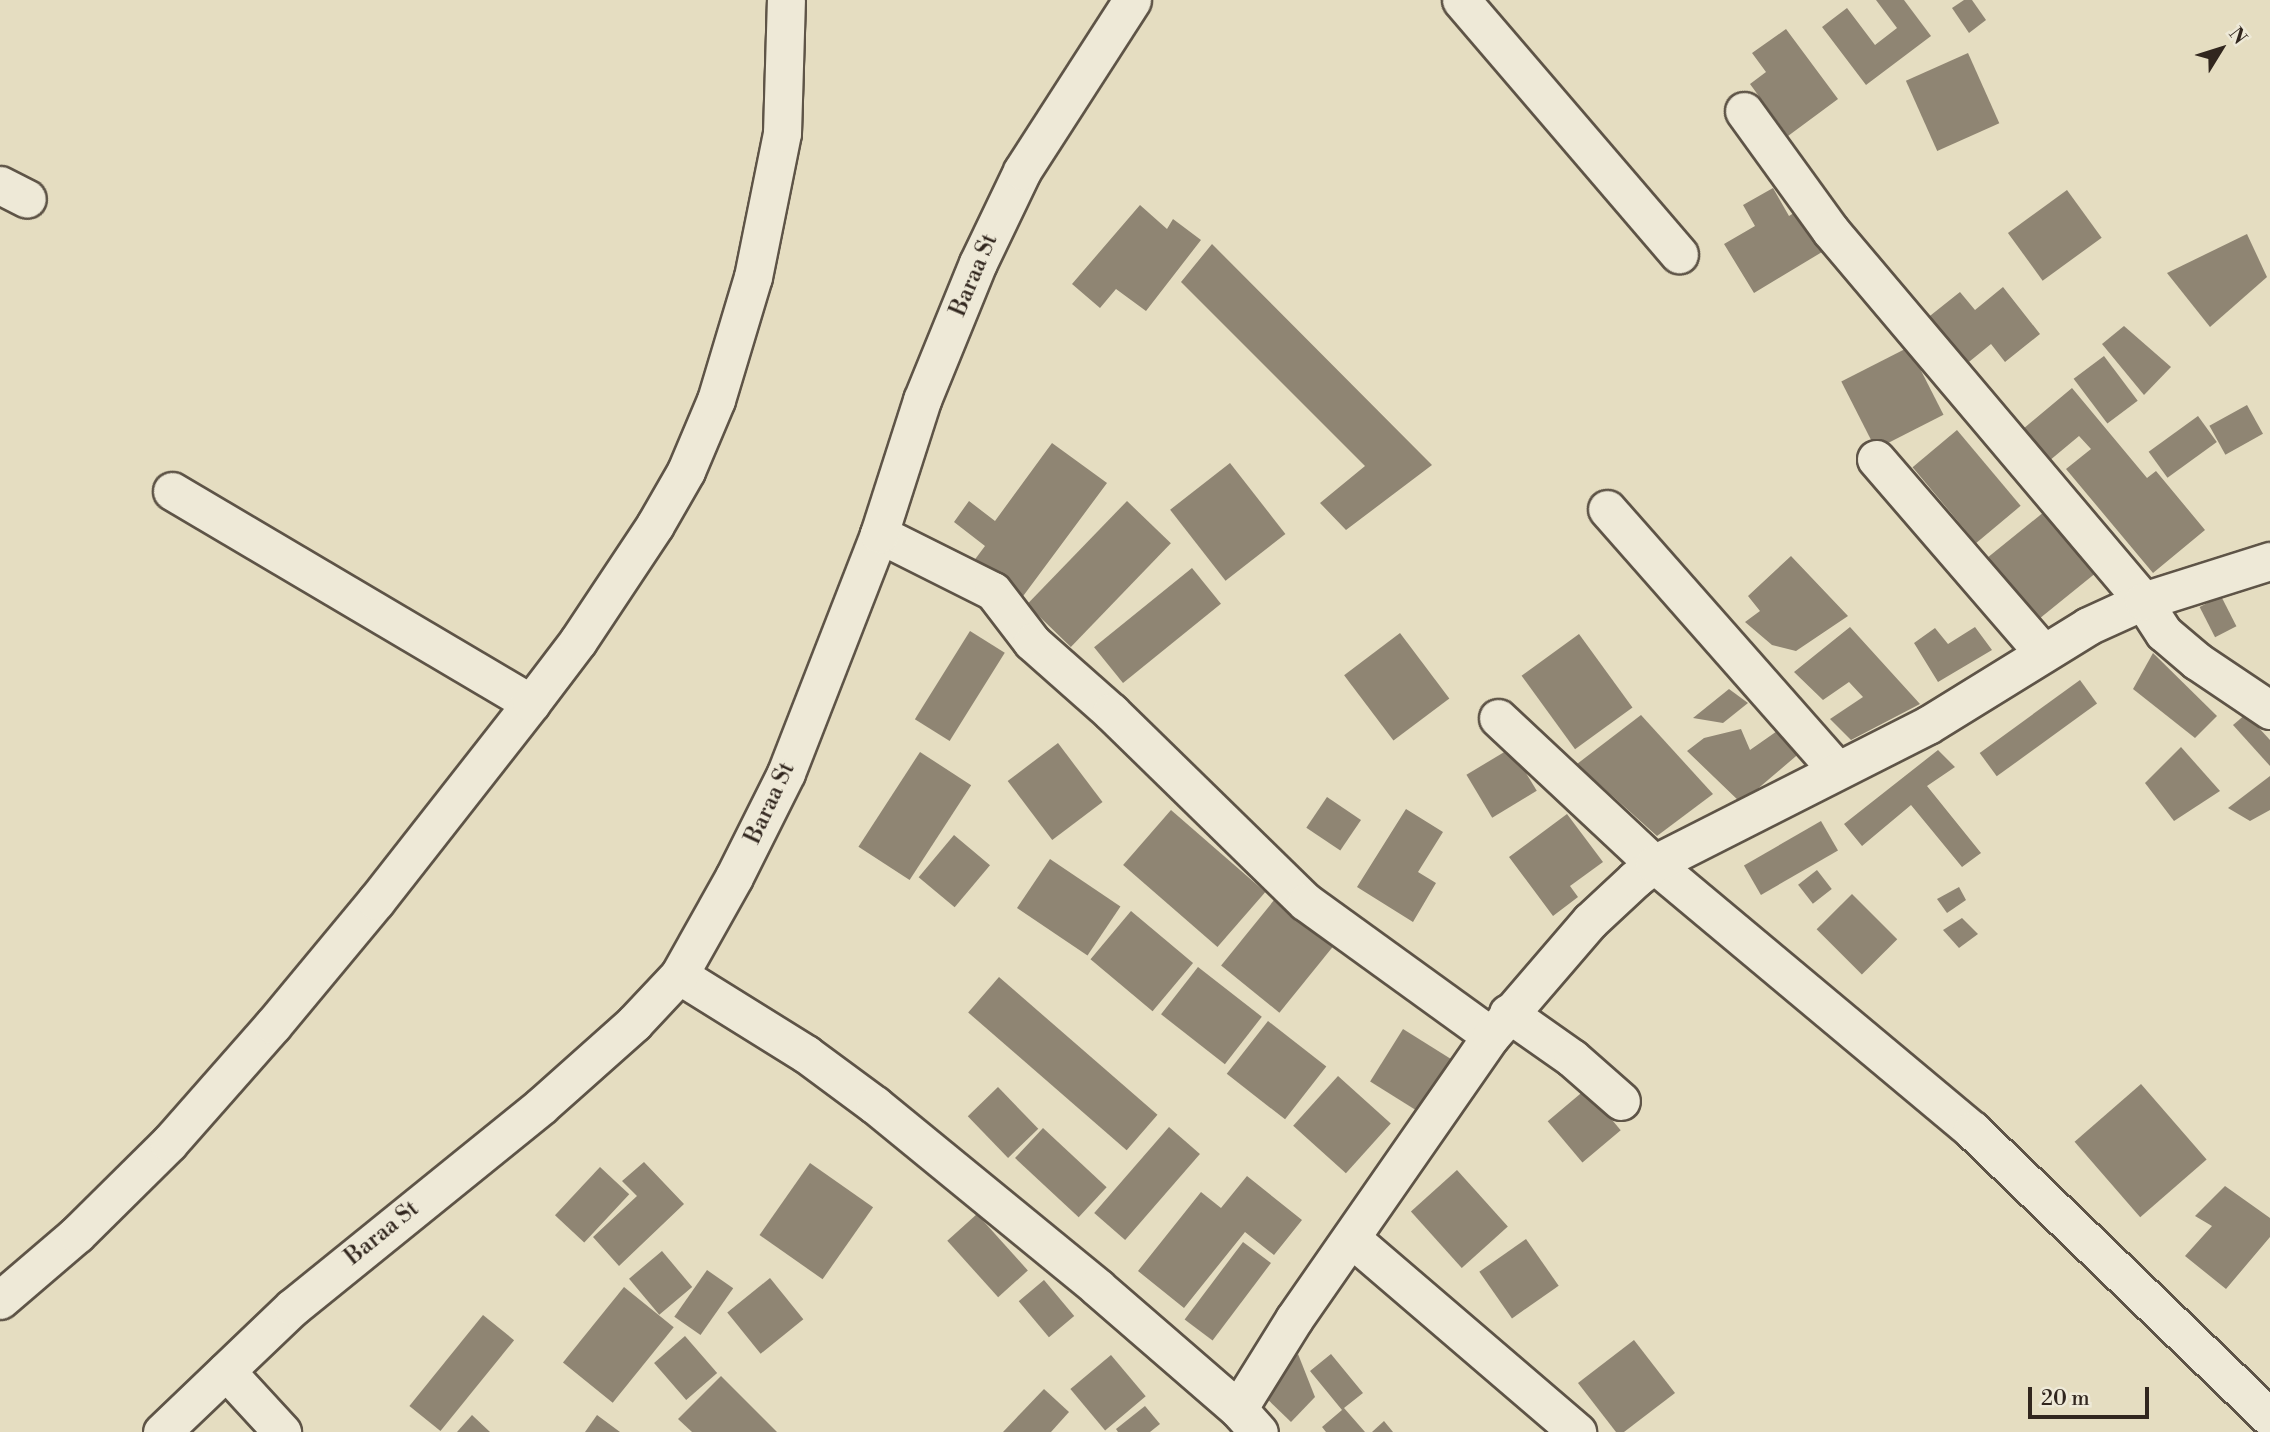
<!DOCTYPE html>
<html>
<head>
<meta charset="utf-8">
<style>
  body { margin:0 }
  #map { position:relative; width:2270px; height:1432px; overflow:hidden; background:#e5ddc1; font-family:"Libre Bodoni",serif }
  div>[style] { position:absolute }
  .building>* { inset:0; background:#8f8573; transform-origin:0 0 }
  .roads { filter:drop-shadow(2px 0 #5e5447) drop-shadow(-2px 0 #5e5447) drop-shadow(0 2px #5e5447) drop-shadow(0 -2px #5e5447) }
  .minor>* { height:37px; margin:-18.5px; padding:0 18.5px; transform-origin:18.5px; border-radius:18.5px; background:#eee9d7 }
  span { translate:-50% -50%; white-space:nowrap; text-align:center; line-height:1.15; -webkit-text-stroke:5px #eee9d7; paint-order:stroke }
  .street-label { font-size:23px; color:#31261e }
  .north { position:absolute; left:2186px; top:14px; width:70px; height:70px; -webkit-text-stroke:5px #eee9d7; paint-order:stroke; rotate:52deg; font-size:19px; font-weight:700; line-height:28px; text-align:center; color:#31261e }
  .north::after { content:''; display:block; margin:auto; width:24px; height:32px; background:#31261e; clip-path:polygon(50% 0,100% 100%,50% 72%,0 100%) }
  .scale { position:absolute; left:2028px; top:1387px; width:121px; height:32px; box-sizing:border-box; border:4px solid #31261e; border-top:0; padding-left:9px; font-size:21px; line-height:24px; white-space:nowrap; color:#31261e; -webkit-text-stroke:5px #eee9d7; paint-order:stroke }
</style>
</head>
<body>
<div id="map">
  <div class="building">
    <div style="clip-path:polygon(1876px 0,1904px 0,1931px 36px,1866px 85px,1822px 27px,1847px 8px,1875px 45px,1897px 28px)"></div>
    <div style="clip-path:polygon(1964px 0,1972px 0,1986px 20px,1969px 33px,1952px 8px)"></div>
    <div style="clip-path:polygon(1786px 29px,1838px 99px,1788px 136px,1750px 84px,1766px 72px,1752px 53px)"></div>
    <div style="left:1968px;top:53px;width:77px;height:68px;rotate:66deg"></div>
    <div style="clip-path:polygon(1773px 188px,1789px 216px,1802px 208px,1827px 249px,1754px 293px,1724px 244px,1755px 226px,1743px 205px)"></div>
    <div style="left:2067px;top:190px;width:59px;height:73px;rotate:54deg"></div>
    <div style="clip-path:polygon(1140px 205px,1167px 229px,1173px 219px,1201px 240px,1146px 311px,1116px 289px,1100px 308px,1072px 284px)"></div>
    <div style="clip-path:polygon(2247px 234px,2267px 277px,2210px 327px,2167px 273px)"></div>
    <div style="clip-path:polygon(1212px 244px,1432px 465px,1346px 530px,1320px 503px,1365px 466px,1181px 282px)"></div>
    <div style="clip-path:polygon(2003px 287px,2040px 334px,2005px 362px,1991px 344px,1959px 370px,1921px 323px,1960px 292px,1975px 310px)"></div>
    <div style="clip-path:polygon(2124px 326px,2171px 367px,2144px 395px,2102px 344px)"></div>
    <div style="left:1909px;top:347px;width:76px;height:76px;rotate:63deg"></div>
    <div style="left:2104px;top:356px;width:56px;height:38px;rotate:53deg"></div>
    <div style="clip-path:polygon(2072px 388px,2147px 478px,2156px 471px,2205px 530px,2153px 573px,2066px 469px,2091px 449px,2079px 436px,2049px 461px,2023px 429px)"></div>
    <div style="left:2247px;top:405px;width:33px;height:43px;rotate:61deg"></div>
    <div style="left:2198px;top:416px;width:32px;height:61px;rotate:54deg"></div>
    <div style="left:1957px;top:430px;width:99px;height:58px;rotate:50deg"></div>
    <div style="clip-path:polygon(1052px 443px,1107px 483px,1018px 603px,970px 566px,985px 546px,954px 522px,969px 501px,995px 521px)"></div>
    <div style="left:1230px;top:463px;width:90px;height:76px;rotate:52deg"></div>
    <div style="left:1127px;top:501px;width:61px;height:144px;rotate:44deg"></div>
    <div style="left:2055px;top:503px;width:80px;height:89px;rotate:51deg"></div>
    <div style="clip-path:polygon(1791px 556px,1848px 616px,1796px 651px,1772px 645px,1745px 622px,1760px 611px,1748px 596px)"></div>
    <div style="left:1192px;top:568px;width:46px;height:126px;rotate:51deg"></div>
    <div style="left:2221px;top:596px;width:34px;height:24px;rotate:63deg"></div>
    <div style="clip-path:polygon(1850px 627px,1920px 704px,1851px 740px,1830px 719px,1863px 697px,1849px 682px,1823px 700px,1794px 672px)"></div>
    <div style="clip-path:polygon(1975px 627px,1992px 650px,1938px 682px,1914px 643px,1935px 628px,1948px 644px)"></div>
    <div style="left:970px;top:631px;width:41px;height:104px;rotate:32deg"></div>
    <div style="left:1400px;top:633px;width:82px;height:70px;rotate:53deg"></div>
    <div style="left:1579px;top:634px;width:91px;height:71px;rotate:54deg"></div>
    <div style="clip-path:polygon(2153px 653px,2217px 716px,2195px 738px,2133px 689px)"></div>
    <div style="left:2080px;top:680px;width:29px;height:124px;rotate:54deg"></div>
    <div style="clip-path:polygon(1729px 689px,1748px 703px,1723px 723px,1693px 718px)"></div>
    <div style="clip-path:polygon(2246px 714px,2270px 740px,2270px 766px,2233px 725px)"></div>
    <div style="clip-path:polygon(1641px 715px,1713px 794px,1657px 836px,1577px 764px)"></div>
    <div style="clip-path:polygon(1783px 727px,1802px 751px,1741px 803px,1687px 751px,1704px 738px,1741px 729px,1750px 750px)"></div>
    <div style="left:1058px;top:743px;width:74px;height:63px;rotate:53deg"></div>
    <div style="clip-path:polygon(2181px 747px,2220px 791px,2174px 821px,2145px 783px)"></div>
    <div style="left:1511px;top:748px;width:50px;height:52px;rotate:59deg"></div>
    <div style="clip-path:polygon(1938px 750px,1955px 767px,1927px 786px,1981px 853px,1962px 867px,1911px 805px,1862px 846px,1844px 824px)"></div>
    <div style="left:920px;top:752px;width:61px;height:113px;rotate:33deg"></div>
    <div style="clip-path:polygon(2270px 776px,2270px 810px,2250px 821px,2228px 808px)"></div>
    <div style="left:1327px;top:797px;width:41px;height:37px;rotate:34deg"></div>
    <div style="clip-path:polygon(1406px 809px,1443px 832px,1418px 872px,1436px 883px,1413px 922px,1357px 887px)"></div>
    <div style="left:1171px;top:810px;width:125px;height:73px;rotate:41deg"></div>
    <div style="clip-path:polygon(1567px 814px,1603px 862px,1570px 886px,1578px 897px,1553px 916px,1509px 857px)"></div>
    <div style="left:1821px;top:821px;width:34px;height:89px;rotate:60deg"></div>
    <div style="left:954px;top:835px;width:47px;height:55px;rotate:40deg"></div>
    <div style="left:1050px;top:859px;width:85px;height:59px;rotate:34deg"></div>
    <div style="left:1817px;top:870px;width:24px;height:24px;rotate:52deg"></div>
    <div style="clip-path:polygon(1959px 887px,1966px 900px,1947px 913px,1937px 899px)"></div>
    <div style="left:1279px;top:894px;width:75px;height:92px;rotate:39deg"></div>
    <div style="left:1852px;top:894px;width:64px;height:50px;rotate:45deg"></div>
    <div style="left:1131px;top:911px;width:81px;height:63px;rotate:40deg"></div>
    <div style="clip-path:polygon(1962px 918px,1978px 934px,1959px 948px,1943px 930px)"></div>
    <div style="left:1198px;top:967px;width:81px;height:60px;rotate:38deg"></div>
    <div style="left:999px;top:977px;width:210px;height:47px;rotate:41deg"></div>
    <div style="left:1268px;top:1021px;width:74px;height:67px;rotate:38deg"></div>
    <div style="left:1403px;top:1029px;width:58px;height:62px;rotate:32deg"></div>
    <div style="left:1338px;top:1076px;width:71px;height:67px;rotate:42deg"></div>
    <div style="left:2141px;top:1084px;width:100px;height:88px;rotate:49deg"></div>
    <div style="left:998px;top:1087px;width:58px;height:42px;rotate:46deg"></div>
    <div style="left:1586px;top:1089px;width:54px;height:50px;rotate:50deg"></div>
    <div style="left:1169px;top:1127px;width:41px;height:114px;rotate:41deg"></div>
    <div style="left:1043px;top:1128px;width:87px;height:41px;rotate:43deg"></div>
    <div style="clip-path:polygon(644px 1162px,684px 1204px,619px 1266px,593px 1237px,637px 1196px,622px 1181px)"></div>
    <div style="left:810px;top:1163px;width:77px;height:88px;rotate:35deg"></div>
    <div style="left:600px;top:1167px;width:40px;height:66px;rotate:43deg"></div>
    <div style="left:1457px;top:1170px;width:76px;height:62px;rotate:48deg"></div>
    <div style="clip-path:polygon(1247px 1176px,1302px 1220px,1274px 1255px,1245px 1232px,1184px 1308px,1138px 1271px,1201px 1192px,1221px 1208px)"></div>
    <div style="clip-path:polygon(2225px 1186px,2270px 1218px,2270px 1237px,2226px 1289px,2185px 1256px,2212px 1226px,2195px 1216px)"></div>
    <div style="left:977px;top:1214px;width:76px;height:40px;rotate:48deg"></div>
    <div style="left:1526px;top:1239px;width:57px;height:57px;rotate:55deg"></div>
    <div style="left:1243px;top:1242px;width:35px;height:97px;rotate:37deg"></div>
    <div style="left:662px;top:1251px;width:47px;height:43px;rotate:50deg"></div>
    <div style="left:707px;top:1270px;width:32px;height:57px;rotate:35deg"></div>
    <div style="left:770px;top:1278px;width:53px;height:55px;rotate:51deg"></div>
    <div style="left:1044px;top:1280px;width:47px;height:33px;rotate:50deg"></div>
    <div style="left:624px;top:1287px;width:64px;height:97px;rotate:39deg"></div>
    <div style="left:483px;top:1315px;width:40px;height:117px;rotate:39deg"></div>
    <div style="left:685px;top:1336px;width:49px;height:41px;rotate:49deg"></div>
    <div style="clip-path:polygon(1634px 1340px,1675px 1393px,1624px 1432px,1616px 1432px,1578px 1383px)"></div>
    <div style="clip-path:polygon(1298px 1354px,1315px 1397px,1291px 1422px,1260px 1392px)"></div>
    <div style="clip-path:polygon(1331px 1354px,1363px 1393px,1344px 1408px,1365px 1432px,1326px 1432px,1322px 1427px,1342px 1410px,1310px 1371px)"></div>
    <div style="left:1111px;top:1355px;width:54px;height:53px;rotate:50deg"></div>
    <div style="clip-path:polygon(721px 1376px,777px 1432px,692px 1432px,678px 1419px)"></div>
    <div style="clip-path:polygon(1044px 1389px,1069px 1412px,1051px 1432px,1003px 1432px)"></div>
    <div style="clip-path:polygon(1145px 1406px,1160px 1424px,1150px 1432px,1118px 1432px,1116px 1429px)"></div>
    <div style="clip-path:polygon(472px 1415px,490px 1432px,457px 1432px)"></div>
    <div style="clip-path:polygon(597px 1415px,620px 1432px,585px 1432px)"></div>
    <div style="clip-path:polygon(1384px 1421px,1393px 1432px,1372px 1432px)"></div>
  </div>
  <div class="roads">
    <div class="minor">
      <div style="left:1461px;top:0;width:335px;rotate:49.4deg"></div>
      <div style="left:1744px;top:111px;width:147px;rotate:54.1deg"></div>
      <div style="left:1830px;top:230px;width:485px;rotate:49.8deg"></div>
      <div style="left:2143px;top:601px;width:38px;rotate:57deg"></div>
      <div style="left:2164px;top:633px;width:43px;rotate:40.3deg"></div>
      <div style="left:2197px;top:661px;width:88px;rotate:33.9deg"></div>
      <div style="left:0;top:185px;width:30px;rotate:27deg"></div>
      <div style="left:1876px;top:459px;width:254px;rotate:49.2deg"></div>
      <div style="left:172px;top:491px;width:417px;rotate:30.6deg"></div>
      <div style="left:1607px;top:509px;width:346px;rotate:48.6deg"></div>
      <div style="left:879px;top:534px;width:127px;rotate:26.6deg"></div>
      <div style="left:993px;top:591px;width:64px;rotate:52.6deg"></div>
      <div style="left:1032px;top:642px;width:106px;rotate:41.5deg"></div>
      <div style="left:1111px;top:712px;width:272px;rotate:44.3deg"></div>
      <div style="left:1306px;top:902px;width:228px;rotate:35.9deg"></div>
      <div style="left:1498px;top:718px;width:214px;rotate:43.1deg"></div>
      <div style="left:1654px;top:864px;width:415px;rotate:39.9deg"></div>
      <div style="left:1972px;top:1130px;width:414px;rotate:44deg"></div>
      <div style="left:679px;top:975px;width:150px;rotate:31.9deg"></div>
      <div style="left:806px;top:1054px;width:86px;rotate:36.5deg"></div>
      <div style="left:875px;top:1105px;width:287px;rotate:39.3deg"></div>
      <div style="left:1097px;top:1287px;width:186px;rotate:40.9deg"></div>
      <div style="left:1238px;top:1409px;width:31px;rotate:48deg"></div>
      <div style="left:1508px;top:1013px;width:78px;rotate:35.1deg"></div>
      <div style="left:1572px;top:1058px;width:65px;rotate:41.3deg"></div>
      <div style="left:1351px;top:1238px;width:298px;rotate:40.6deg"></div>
      <div style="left:0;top:1300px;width:101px;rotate:-40.6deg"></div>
      <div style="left:77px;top:1234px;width:129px;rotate:-44.7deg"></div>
      <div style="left:169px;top:1143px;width:157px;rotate:-48.6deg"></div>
      <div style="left:273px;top:1025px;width:161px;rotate:-50.3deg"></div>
      <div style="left:376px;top:901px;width:251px;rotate:-51.9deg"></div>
      <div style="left:531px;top:703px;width:78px;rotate:-52.8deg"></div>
      <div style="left:578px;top:641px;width:139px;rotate:-56.4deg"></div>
      <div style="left:655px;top:525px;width:62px;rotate:-60.1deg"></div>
      <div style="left:686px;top:471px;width:77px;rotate:-67.1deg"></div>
      <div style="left:716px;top:400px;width:128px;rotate:-73.3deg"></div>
      <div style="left:753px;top:277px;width:147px;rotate:-78.6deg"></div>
      <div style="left:782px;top:133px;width:133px;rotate:-88.3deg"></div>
      <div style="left:226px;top:1371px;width:83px;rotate:47.4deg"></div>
      <div style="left:1238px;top:1409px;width:106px;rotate:-58.1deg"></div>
      <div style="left:1294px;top:1319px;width:345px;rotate:-55.2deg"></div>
      <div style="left:1491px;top:1036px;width:152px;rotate:-49.3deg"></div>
      <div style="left:1590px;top:921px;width:62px;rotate:-43deg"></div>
      <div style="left:1635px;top:879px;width:24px;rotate:-38deg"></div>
      <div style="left:1654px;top:864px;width:307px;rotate:-26.9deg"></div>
      <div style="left:1928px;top:725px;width:188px;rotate:-31.7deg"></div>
      <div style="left:2088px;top:626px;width:60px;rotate:-24.4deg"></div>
      <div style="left:2143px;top:601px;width:133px;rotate:-17.5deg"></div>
      <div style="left:162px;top:1432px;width:181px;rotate:-43.7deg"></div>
      <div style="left:293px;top:1307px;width:319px;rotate:-39deg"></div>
      <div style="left:541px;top:1106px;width:125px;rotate:-41.7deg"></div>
      <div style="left:634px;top:1023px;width:66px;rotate:-46.8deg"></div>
      <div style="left:679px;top:975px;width:112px;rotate:-60.7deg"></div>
      <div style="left:734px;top:877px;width:116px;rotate:-63.4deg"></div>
      <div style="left:786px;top:773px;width:256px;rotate:-68.7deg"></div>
      <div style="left:879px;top:534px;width:141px;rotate:-72.2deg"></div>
      <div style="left:922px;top:400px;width:148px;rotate:-67.8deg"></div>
      <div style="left:978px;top:263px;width:102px;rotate:-64.4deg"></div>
      <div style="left:1022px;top:171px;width:203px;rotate:-57.2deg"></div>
    </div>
  </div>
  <div class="street-label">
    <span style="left:974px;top:275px;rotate:-67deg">Baraa St</span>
    <span style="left:770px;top:803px;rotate:-65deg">Baraa St</span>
    <span style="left:382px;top:1233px;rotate:-39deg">Baraa St</span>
  </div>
  <div class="north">N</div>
  <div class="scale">20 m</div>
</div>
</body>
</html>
